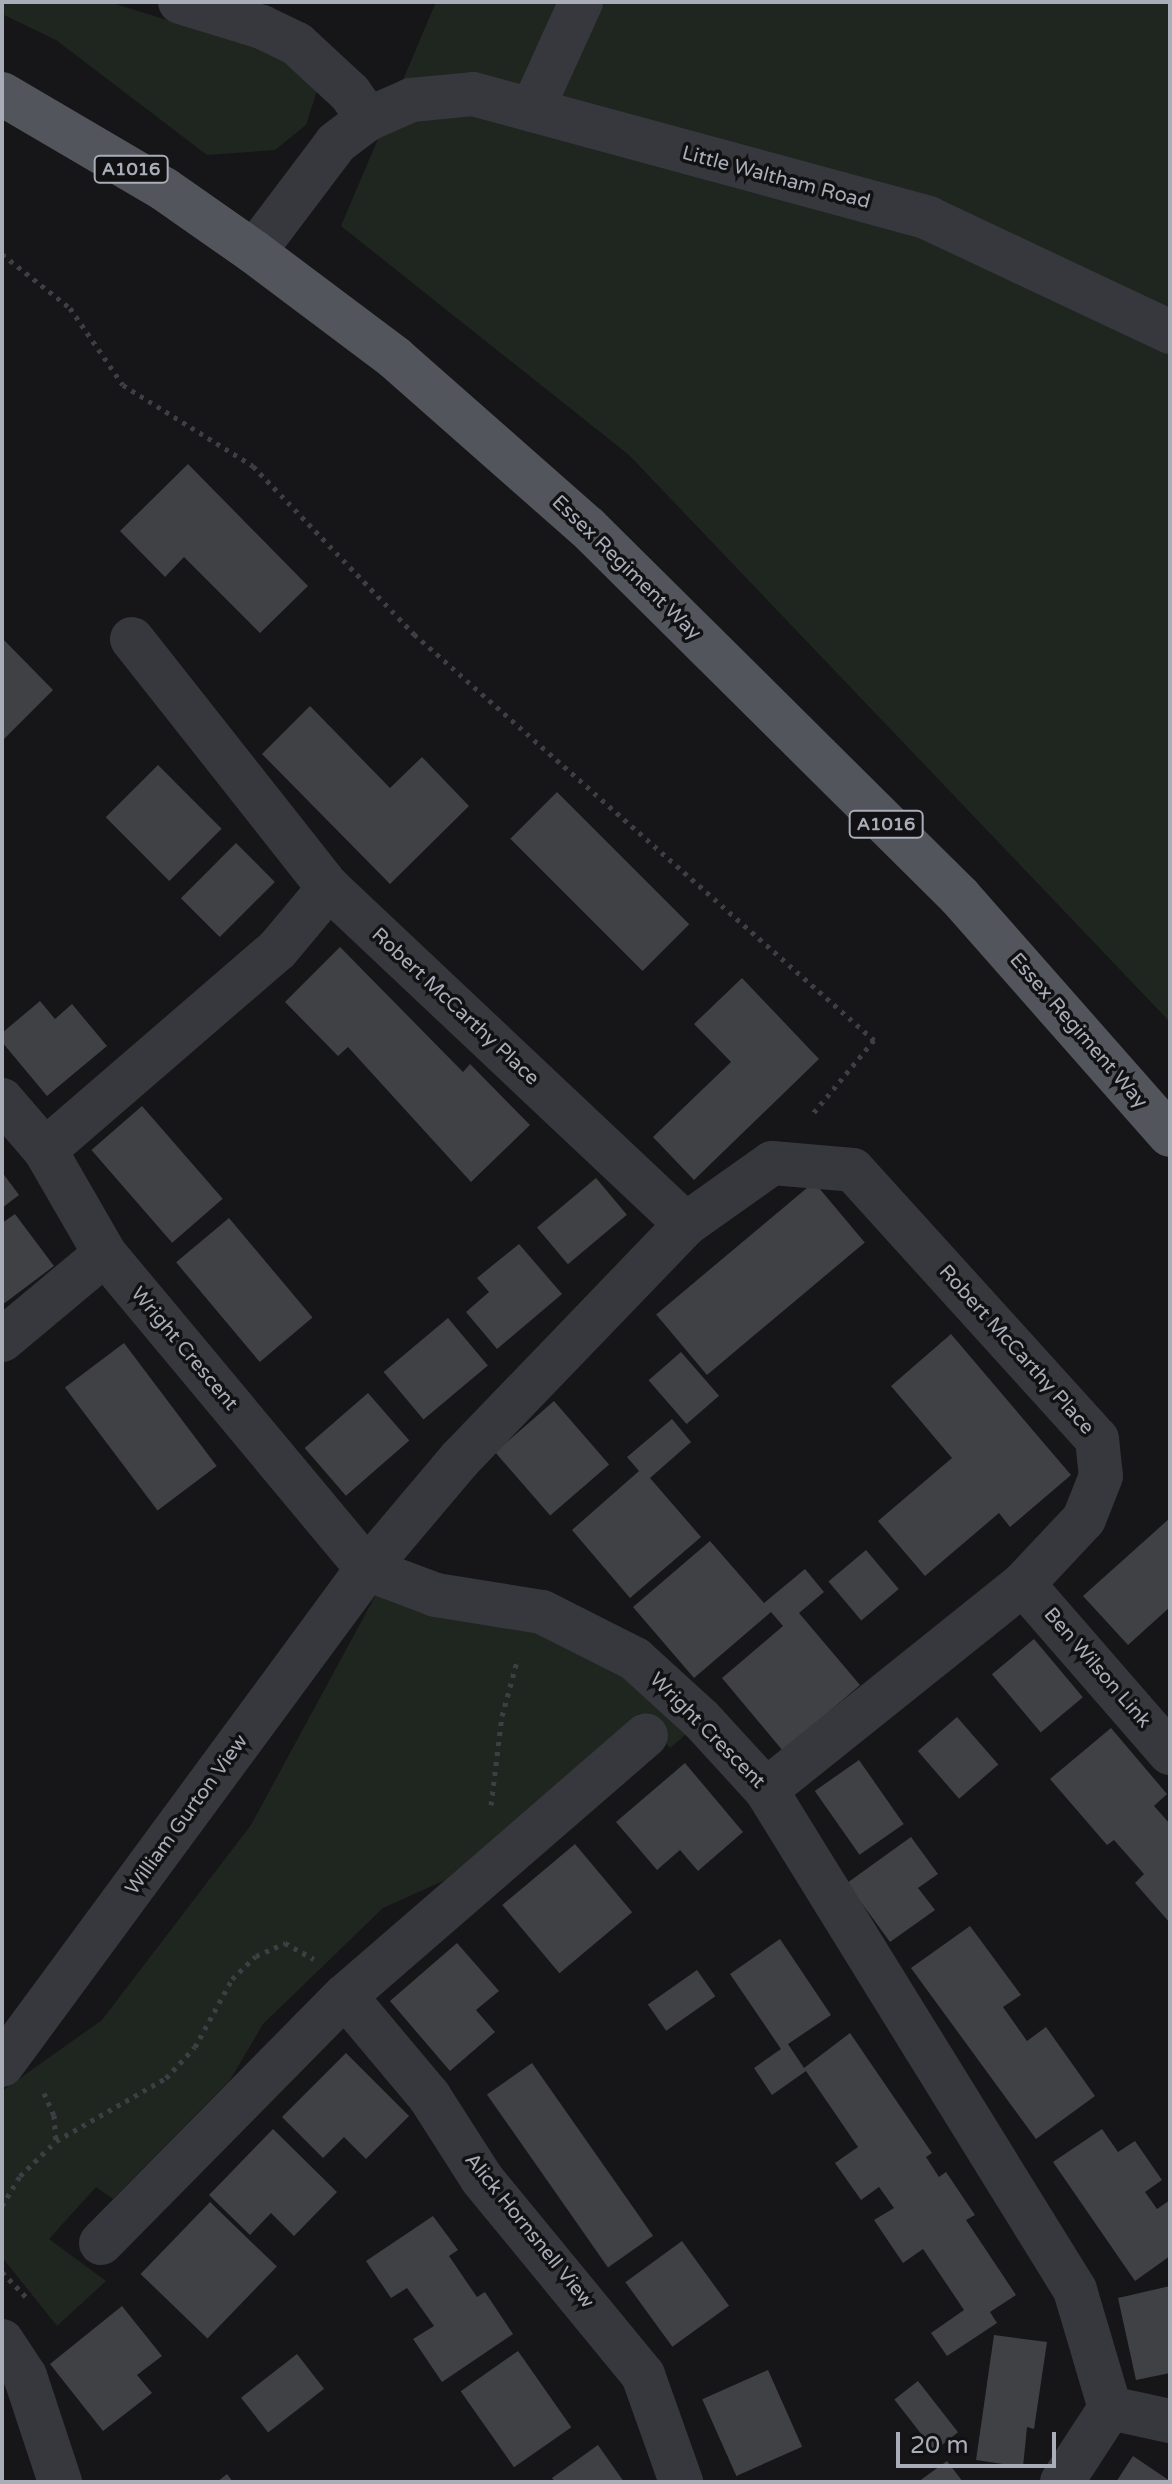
<!DOCTYPE html>
<html>
<head>
<meta charset="utf-8">
<style>
  body { margin:0 }
  #map { position:relative; width:1172px; height:2484px; overflow:hidden; background:#161618; font-family:"Varela Round",sans-serif }
  div>[style] { position:absolute }
  .green>* { inset:0; background:#1e261f }
  .building>* { inset:0; background:#404145; transform-origin:0 0 }
  .path>* { height:5px; margin-top:-2.5px; transform-origin:0; background:repeating-linear-gradient(90deg,#3d3f44 0 4px,transparent 0 10px) }
  .minor>* { height:44px; margin:-22px; padding:0 22px; transform-origin:22px; border-radius:22px; background:#37383d }
  .major>* { height:44px; margin:-22px; padding:0 22px; transform-origin:22px; border-radius:22px; background:#53555c }
  span { translate:-50% -50%; white-space:nowrap; text-align:center; line-height:1.15; -webkit-text-stroke:7px #111113; paint-order:stroke }
  .shield-label span { padding:2px 6px; background:#111113; border:2px solid; border-radius:6px; -webkit-text-stroke-width:0 }
  .shield-label { font-size:18px; color:#a8adb8; font-weight:700 }
  .street-label { font-size:20px; color:#a8adb8 }
  .frame { position:absolute; inset:0; border:4px solid #a8adb8; pointer-events:none }
  .scale { position:absolute; left:896px; top:2432px; width:160px; height:36px; box-sizing:border-box; border:4px solid #a8adb8; border-top:0; padding-left:10px; font-size:24px; line-height:28px; white-space:nowrap; color:#a8adb8; -webkit-text-stroke:6px #111113; paint-order:stroke }
</style>
</head>
<body>
<div id="map">
  <div class="green">
    <div style="clip-path:polygon(2px 2px,109px 2px,324px 69px,306px 125px,275px 150px,207px 155px,56px 40px,2px 14px)"></div>
    <div style="clip-path:polygon(436px 2px,1170px 2px,1170px 1022px,629px 455px,341px 226px)"></div>
    <div style="clip-path:polygon(379px 1589px,524px 1627px,618px 1666px,691px 1730px,670px 1748px,640px 1713px,445px 1880px,383px 1908px,263px 2024px,230px 2080px,113px 2199px,96px 2187px,49px 2239px,106px 2281px,57px 2326px,2px 2257px,2px 2091px,102px 2020px,251px 1825px)"></div>
  </div>
  <div class="building">
    <div style="clip-path:polygon(188px 464px,308px 586px,260px 633px,184px 557px,165px 577px,120px 531px)"></div>
    <div style="clip-path:polygon(2px 638px,53px 690px,2px 741px)"></div>
    <div style="clip-path:polygon(310px 706px,390px 788px,422px 757px,469px 806px,390px 884px,262px 754px)"></div>
    <div style="left:158px;top:765px;width:90px;height:74px;rotate:45deg"></div>
    <div style="left:557px;top:792px;width:187px;height:66px;rotate:45deg"></div>
    <div style="left:236px;top:843px;width:55px;height:78px;rotate:45deg"></div>
    <div style="clip-path:polygon(340px 947px,463px 1072px,470px 1064px,530px 1125px,471px 1182px,348px 1047px,338px 1056px,285px 1002px)"></div>
    <div style="clip-path:polygon(742px 978px,819px 1059px,694px 1180px,653px 1137px,731px 1062px,694px 1024px)"></div>
    <div style="clip-path:polygon(40px 1001px,55px 1019px,72px 1004px,107px 1046px,47px 1096px,2px 1042px,2px 1033px)"></div>
    <div style="left:142px;top:1106px;width:123px;height:67px;rotate:49deg"></div>
    <div style="clip-path:polygon(2px 1172px,19px 1195px,2px 1208px)"></div>
    <div style="left:596px;top:1178px;width:48px;height:77px;rotate:50deg"></div>
    <div style="left:814px;top:1182px;width:79px;height:206px;rotate:50deg"></div>
    <div style="clip-path:polygon(15px 1214px,54px 1266px,2px 1305px,2px 1223px)"></div>
    <div style="left:229px;top:1218px;width:130px;height:69px;rotate:50deg"></div>
    <div style="clip-path:polygon(519px 1244px,562px 1294px,497px 1349px,466px 1312px,489px 1292px,477px 1278px)"></div>
    <div style="left:448px;top:1318px;width:62px;height:84px;rotate:50deg"></div>
    <div style="clip-path:polygon(951px 1334px,1071px 1475px,1010px 1527px,999px 1513px,925px 1576px,878px 1521px,952px 1458px,891px 1386px)"></div>
    <div style="left:124px;top:1343px;width:154px;height:74px;rotate:53deg"></div>
    <div style="left:681px;top:1352px;width:58px;height:43px;rotate:49deg"></div>
    <div style="left:368px;top:1393px;width:63px;height:84px;rotate:49deg"></div>
    <div style="left:554px;top:1401px;width:84px;height:78px;rotate:49deg"></div>
    <div style="clip-path:polygon(672px 1419px,691px 1442px,650px 1478px,701px 1537px,630px 1598px,572px 1530px,639px 1471px,627px 1457px)"></div>
    <div style="clip-path:polygon(1170px 1518px,1170px 1607px,1128px 1645px,1083px 1596px)"></div>
    <div style="clip-path:polygon(710px 1541px,764px 1603px,805px 1569px,824px 1592px,799px 1613px,860px 1685px,783px 1751px,722px 1678px,783px 1626px,771px 1612px,694px 1678px,633px 1607px)"></div>
    <div style="left:866px;top:1550px;width:51px;height:49px;rotate:50deg"></div>
    <div style="left:1034px;top:1639px;width:76px;height:55px;rotate:50deg"></div>
    <div style="left:957px;top:1717px;width:63px;height:52px;rotate:49deg"></div>
    <div style="clip-path:polygon(1111px 1728px,1167px 1794px,1154px 1806px,1170px 1824px,1170px 1923px,1135px 1883px,1144px 1874px,1114px 1840px,1107px 1845px,1050px 1779px)"></div>
    <div style="left:859px;top:1760px;width:78px;height:54px;rotate:55deg"></div>
    <div style="clip-path:polygon(685px 1763px,743px 1832px,698px 1871px,680px 1850px,657px 1870px,616px 1822px)"></div>
    <div style="clip-path:polygon(911px 1837px,938px 1874px,918px 1888px,935px 1910px,890px 1942px,847px 1883px)"></div>
    <div style="left:575px;top:1844px;width:89px;height:95px;rotate:50deg"></div>
    <div style="clip-path:polygon(970px 1926px,1021px 1995px,1003px 2007px,1027px 2041px,1046px 2027px,1095px 2096px,1036px 2139px,911px 1968px)"></div>
    <div style="clip-path:polygon(780px 1939px,831px 2015px,788px 2044px,804px 2068px,850px 2033px,932px 2153px,926px 2157px,939px 2177px,946px 2172px,975px 2215px,966px 2220px,1016px 2295px,990px 2312px,997px 2323px,947px 2356px,931px 2333px,964px 2310px,923px 2249px,903px 2263px,874px 2220px,894px 2208px,879px 2187px,861px 2200px,835px 2163px,858px 2147px,806px 2071px,772px 2095px,754px 2068px,781px 2049px,730px 1974px)"></div>
    <div style="clip-path:polygon(457px 1943px,499px 1991px,476px 2010px,495px 2032px,450px 2071px,390px 2001px)"></div>
    <div style="left:697px;top:1970px;width:32px;height:60px;rotate:55deg"></div>
    <div style="clip-path:polygon(346px 2053px,409px 2116px,366px 2159px,344px 2137px,323px 2158px,282px 2117px)"></div>
    <div style="left:532px;top:2063px;width:211px;height:55px;rotate:55deg"></div>
    <div style="clip-path:polygon(273px 2129px,337px 2192px,294px 2236px,271px 2213px,250px 2235px,209px 2195px)"></div>
    <div style="clip-path:polygon(1102px 2129px,1118px 2152px,1135px 2141px,1162px 2180px,1145px 2192px,1157px 2209px,1170px 2200px,1170px 2256px,1135px 2281px,1053px 2162px)"></div>
    <div style="left:210px;top:2202px;width:93px;height:100px;rotate:44deg"></div>
    <div style="clip-path:polygon(433px 2216px,458px 2250px,449px 2256px,466px 2281px,477px 2297px,485px 2292px,513px 2334px,442px 2382px,413px 2339px,434px 2326px,407px 2288px,391px 2298px,366px 2261px)"></div>
    <div style="left:682px;top:2241px;width:80px;height:70px;rotate:54deg"></div>
    <div style="clip-path:polygon(1170px 2286px,1170px 2373px,1136px 2380px,1118px 2298px)"></div>
    <div style="clip-path:polygon(122px 2306px,162px 2356px,137px 2375px,152px 2393px,103px 2431px,50px 2364px)"></div>
    <div style="clip-path:polygon(994px 2335px,1047px 2342px,1034px 2429px,1027px 2427px,1023px 2467px,976px 2460px)"></div>
    <div style="left:518px;top:2351px;width:93px;height:70px;rotate:55deg"></div>
    <div style="left:297px;top:2354px;width:44px;height:71px;rotate:52deg"></div>
    <div style="left:768px;top:2370px;width:84px;height:72px;rotate:66deg"></div>
    <div style="left:918px;top:2381px;width:65px;height:30px;rotate:52deg"></div>
    <div style="clip-path:polygon(598px 2445px,624px 2482px,555px 2482px,552px 2478px)"></div>
    <div style="clip-path:polygon(1133px 2456px,1170px 2481px,1170px 2482px,1116px 2482px)"></div>
    <div style="clip-path:polygon(947px 2461px,963px 2482px,918px 2482px)"></div>
    <div style="clip-path:polygon(227px 2474px,233px 2482px,217px 2482px)"></div>
  </div>
  <div class="path">
    <div style="left:2px;top:254px;width:87px;rotate:38.5deg"></div>
    <div style="left:70px;top:308px;width:93px;rotate:55.5deg"></div>
    <div style="left:123px;top:385px;width:153px;rotate:31.9deg"></div>
    <div style="left:253px;top:466px;width:233px;rotate:46.2deg"></div>
    <div style="left:414px;top:634px;width:614px;rotate:41.43deg"></div>
    <div style="left:874px;top:1040px;width:99px;rotate:129.7deg"></div>
    <div style="left:491px;top:1805px;width:90px;rotate:-83deg"></div>
    <div style="left:502px;top:1716px;width:60px;rotate:-74.6deg"></div>
    <div style="left:44px;top:2093px;width:24px;rotate:66deg"></div>
    <div style="left:54px;top:2115px;width:26px;rotate:86deg"></div>
    <div style="left:2px;top:2206px;width:35px;rotate:-59deg"></div>
    <div style="left:20px;top:2176px;width:50px;rotate:-44.2deg"></div>
    <div style="left:56px;top:2141px;width:127px;rotate:-29.8deg"></div>
    <div style="left:166px;top:2078px;width:42px;rotate:-46.9deg"></div>
    <div style="left:195px;top:2047px;width:77px;rotate:-61.4deg"></div>
    <div style="left:232px;top:1979px;width:33px;rotate:-44deg"></div>
    <div style="left:256px;top:1956px;width:32px;rotate:-24deg"></div>
    <div style="left:285px;top:1943px;width:33px;rotate:29deg"></div>
    <div style="left:2px;top:2272px;width:35px;rotate:46deg"></div>
  </div>
  <div class="minor">
    <div style="left:180px;top:2px;width:86px;rotate:17deg"></div>
    <div style="left:262px;top:27px;width:39px;rotate:26deg"></div>
    <div style="left:297px;top:44px;width:72px;rotate:42.8deg"></div>
    <div style="left:350px;top:93px;width:32px;rotate:55deg"></div>
    <div style="left:532px;top:110px;width:119px;rotate:-65.6deg"></div>
    <div style="left:254px;top:252px;width:136px;rotate:-53deg"></div>
    <div style="left:336px;top:143px;width:40px;rotate:-37deg"></div>
    <div style="left:368px;top:119px;width:47px;rotate:-23.8deg"></div>
    <div style="left:411px;top:100px;width:62px;rotate:-5.5deg"></div>
    <div style="left:473px;top:94px;width:472px;rotate:15.2deg"></div>
    <div style="left:928px;top:218px;width:268px;rotate:25.2deg"></div>
    <div style="left:132px;top:639px;width:318px;rotate:51.7deg"></div>
    <div style="left:2px;top:1100px;width:66px;rotate:49.3deg"></div>
    <div style="left:45px;top:1150px;width:120px;rotate:60deg"></div>
    <div style="left:45px;top:1150px;width:306px;rotate:-40.8deg"></div>
    <div style="left:277px;top:950px;width:81px;rotate:-50deg"></div>
    <div style="left:329px;top:888px;width:490px;rotate:43.3deg"></div>
    <div style="left:2px;top:1340px;width:134px;rotate:-39.9deg"></div>
    <div style="left:105px;top:1254px;width:410px;rotate:50.2deg"></div>
    <div style="left:367px;top:1569px;width:74px;rotate:20.6deg"></div>
    <div style="left:436px;top:1595px;width:107px;rotate:9.1deg"></div>
    <div style="left:542px;top:1612px;width:104px;rotate:26.8deg"></div>
    <div style="left:635px;top:1659px;width:89px;rotate:42.3deg"></div>
    <div style="left:701px;top:1719px;width:96px;rotate:47.5deg"></div>
    <div style="left:766px;top:1790px;width:588px;rotate:58.28deg"></div>
    <div style="left:1075px;top:2290px;width:123px;rotate:73.5deg"></div>
    <div style="left:1110px;top:2408px;width:88px;rotate:123deg"></div>
    <div style="left:1023px;top:1584px;width:224px;rotate:49deg"></div>
    <div style="left:345px;top:1996px;width:131px;rotate:50deg"></div>
    <div style="left:429px;top:2096px;width:98px;rotate:57.4deg"></div>
    <div style="left:482px;top:2179px;width:254px;rotate:50.6deg"></div>
    <div style="left:643px;top:2375px;width:114px;rotate:70.4deg"></div>
    <div style="left:2px;top:2065px;width:616px;rotate:-53.65deg"></div>
    <div style="left:367px;top:1569px;width:144px;rotate:-49.8deg"></div>
    <div style="left:460px;top:1459px;width:326px;rotate:-46.1deg"></div>
    <div style="left:686px;top:1224px;width:105px;rotate:-35.3deg"></div>
    <div style="left:772px;top:1163px;width:81px;rotate:4.9deg"></div>
    <div style="left:853px;top:1170px;width:363px;rotate:47.8deg"></div>
    <div style="left:1097px;top:1439px;width:37px;rotate:84deg"></div>
    <div style="left:1101px;top:1476px;width:46px;rotate:111.6deg"></div>
    <div style="left:1084px;top:1519px;width:89px;rotate:133.2deg"></div>
    <div style="left:1023px;top:1584px;width:329px;rotate:141.3deg"></div>
    <div style="left:101px;top:2243px;width:347px;rotate:-45.4deg"></div>
    <div style="left:345px;top:1996px;width:398px;rotate:-40.9deg"></div>
    <div style="left:2px;top:2341px;width:42px;rotate:56.7deg"></div>
    <div style="left:25px;top:2376px;width:112px;rotate:71.7deg"></div>
    <div style="left:1110px;top:2408px;width:61px;rotate:12.2deg"></div>
  </div>
  <div class="major">
    <div style="left:2px;top:94px;width:188px;rotate:30.4deg"></div>
    <div style="left:164px;top:189px;width:110px;rotate:35deg"></div>
    <div style="left:254px;top:252px;width:176px;rotate:36.9deg"></div>
    <div style="left:395px;top:358px;width:256px;rotate:41.4deg"></div>
    <div style="left:587px;top:527px;width:525px;rotate:44.77deg"></div>
    <div style="left:960px;top:897px;width:317px;rotate:48.6deg"></div>
  </div>
  <div class="shield-label">
    <span style="left:131px;top:169px">A1016</span>
    <span style="left:886px;top:824px">A1016</span>
  </div>
  <div class="street-label">
    <span style="left:776px;top:178px;rotate:15deg">Little Waltham Road</span>
    <span style="left:626px;top:568px;rotate:44deg">Essex Regiment Way</span>
    <span style="left:455px;top:1007px;rotate:43deg">Robert McCarthy Place</span>
    <span style="left:1078px;top:1031px;rotate:49deg">Essex Regiment Way</span>
    <span style="left:184px;top:1349px;rotate:50deg">Wright Crescent</span>
    <span style="left:1016px;top:1350px;rotate:48deg">Robert McCarthy Place</span>
    <span style="left:1097px;top:1668px;rotate:49deg">Ben Wilson Link</span>
    <span style="left:707px;top:1731px;rotate:45deg">Wright Crescent</span>
    <span style="left:187px;top:1815px;rotate:-54deg">William Gurton View</span>
    <span style="left:529px;top:2231px;rotate:51deg">Alick Hornsnell View</span>
  </div>
  <div class="frame"></div>
  <div class="scale">20 m</div>
</div>
</body>
</html>
